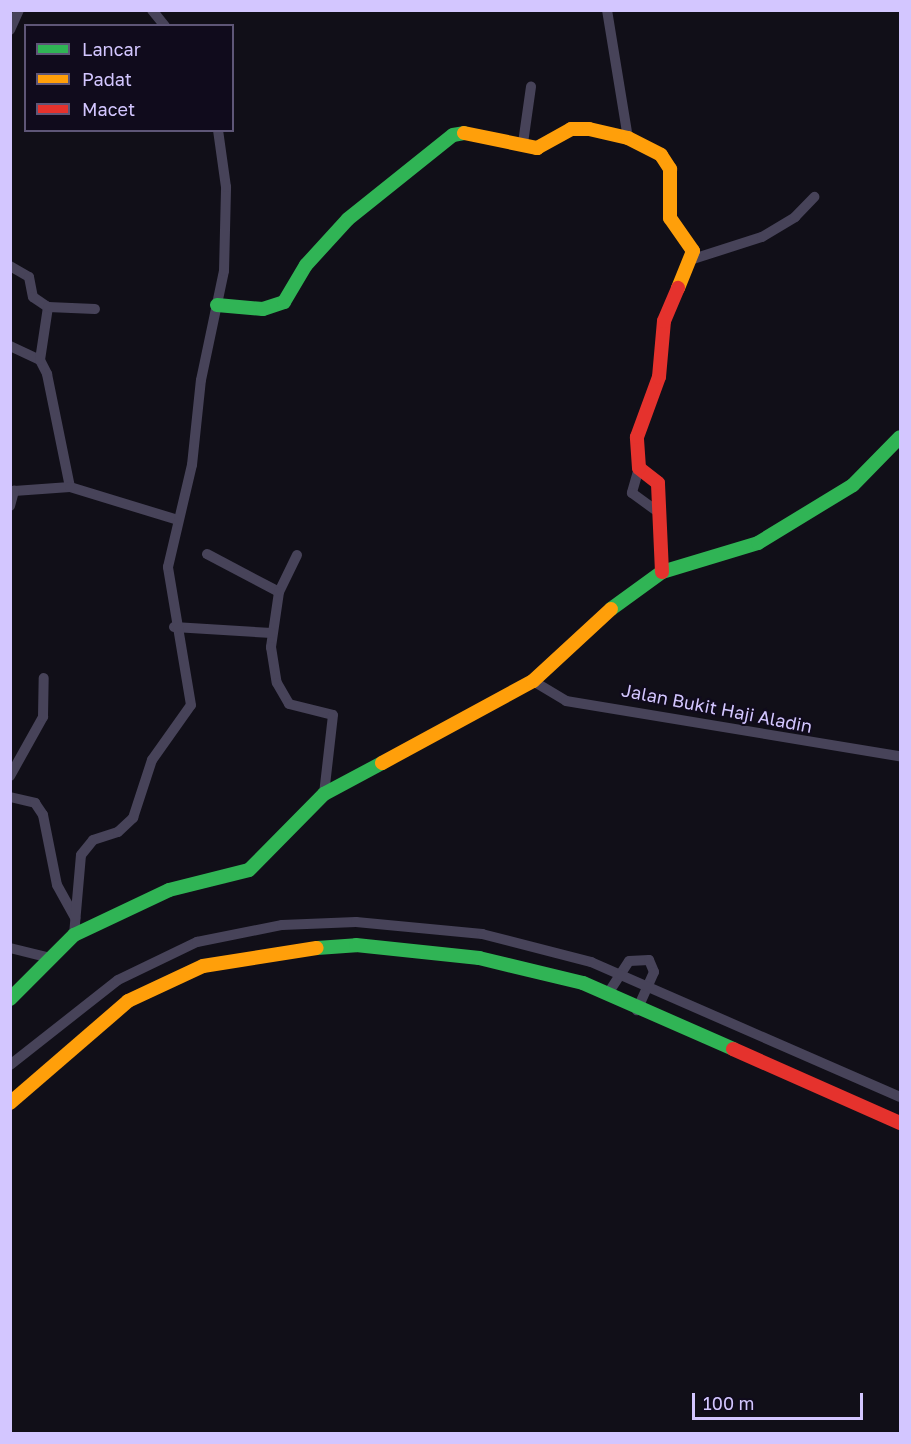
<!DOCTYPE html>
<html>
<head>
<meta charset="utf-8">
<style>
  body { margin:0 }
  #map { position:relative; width:911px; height:1444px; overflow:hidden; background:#110f18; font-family:"Golos Text",sans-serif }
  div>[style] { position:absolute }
  .street>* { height:10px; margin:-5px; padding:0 5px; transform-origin:5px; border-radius:5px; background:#474359 }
  .fast>* { height:14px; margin:-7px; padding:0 7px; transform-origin:7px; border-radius:7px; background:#30b455 }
  .slow>* { height:14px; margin:-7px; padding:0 7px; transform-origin:7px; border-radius:7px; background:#ff9f0a }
  .jam>* { height:14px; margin:-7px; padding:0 7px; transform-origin:7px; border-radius:7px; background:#e5322d }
  span { translate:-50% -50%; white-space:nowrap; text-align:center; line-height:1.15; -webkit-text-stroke:4.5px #100b1c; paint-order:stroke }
  .street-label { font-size:18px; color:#d3c6ff }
  .frame { position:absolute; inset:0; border:12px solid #d3c6ff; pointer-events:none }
  .legend { position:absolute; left:24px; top:24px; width:210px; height:108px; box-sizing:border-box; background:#100b1c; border:2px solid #5e5677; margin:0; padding:8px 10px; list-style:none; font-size:18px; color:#d3c6ff }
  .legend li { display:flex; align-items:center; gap:12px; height:30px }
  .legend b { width:30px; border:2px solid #5e5677 }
  .scale { position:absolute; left:692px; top:1393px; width:171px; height:27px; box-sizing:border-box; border:3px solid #d3c6ff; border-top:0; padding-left:8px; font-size:18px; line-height:21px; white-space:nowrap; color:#d3c6ff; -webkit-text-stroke:4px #100b1c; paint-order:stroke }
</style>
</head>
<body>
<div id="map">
  <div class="street">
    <div style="left:152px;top:10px;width:21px;rotate:51deg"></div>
    <div style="left:607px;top:10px;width:130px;rotate:80.7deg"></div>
    <div style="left:10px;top:30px;width:22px;rotate:-66deg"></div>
    <div style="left:523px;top:143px;width:57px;rotate:-81.9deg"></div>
    <div style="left:693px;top:259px;width:72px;rotate:-17.7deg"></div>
    <div style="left:762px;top:237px;width:39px;rotate:-31deg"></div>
    <div style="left:795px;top:217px;width:28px;rotate:-46deg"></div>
    <div style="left:10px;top:266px;width:22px;rotate:30deg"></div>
    <div style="left:29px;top:277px;width:20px;rotate:79deg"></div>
    <div style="left:33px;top:297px;width:18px;rotate:34deg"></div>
    <div style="left:10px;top:346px;width:33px;rotate:25deg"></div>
    <div style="left:40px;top:360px;width:16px;rotate:63deg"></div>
    <div style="left:47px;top:374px;width:115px;rotate:78.5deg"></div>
    <div style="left:40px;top:360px;width:54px;rotate:-81.4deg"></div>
    <div style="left:48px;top:307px;width:47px;rotate:2.4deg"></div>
    <div style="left:639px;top:468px;width:26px;rotate:106deg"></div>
    <div style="left:632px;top:493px;width:31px;rotate:36deg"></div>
    <div style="left:14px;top:491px;width:56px;rotate:-4.1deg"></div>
    <div style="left:70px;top:487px;width:113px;rotate:17deg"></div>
    <div style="left:10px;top:506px;width:16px;rotate:-75deg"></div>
    <div style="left:207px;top:554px;width:81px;rotate:27.8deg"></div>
    <div style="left:297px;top:555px;width:41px;rotate:115.9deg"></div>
    <div style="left:279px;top:592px;width:56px;rotate:98.3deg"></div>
    <div style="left:271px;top:647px;width:36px;rotate:81deg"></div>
    <div style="left:277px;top:683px;width:24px;rotate:60deg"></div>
    <div style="left:289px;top:704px;width:45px;rotate:14deg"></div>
    <div style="left:333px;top:715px;width:80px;rotate:96.5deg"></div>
    <div style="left:174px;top:627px;width:98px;rotate:3.5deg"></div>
    <div style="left:533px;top:681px;width:39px;rotate:31deg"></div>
    <div style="left:566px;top:701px;width:338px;rotate:9.4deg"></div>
    <div style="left:10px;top:776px;width:68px;rotate:-60.8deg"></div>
    <div style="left:43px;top:717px;width:39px;rotate:-89deg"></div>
    <div style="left:10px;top:797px;width:26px;rotate:13deg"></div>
    <div style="left:35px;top:803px;width:14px;rotate:56deg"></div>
    <div style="left:43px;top:815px;width:71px;rotate:78.7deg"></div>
    <div style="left:57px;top:885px;width:38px;rotate:61deg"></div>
    <div style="left:74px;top:935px;width:80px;rotate:-85deg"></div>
    <div style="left:81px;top:855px;width:19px;rotate:-51deg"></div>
    <div style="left:93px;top:840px;width:26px;rotate:-18deg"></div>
    <div style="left:118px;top:832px;width:21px;rotate:-43deg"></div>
    <div style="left:133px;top:818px;width:61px;rotate:-71.9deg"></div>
    <div style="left:152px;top:760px;width:67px;rotate:-54.7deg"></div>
    <div style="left:191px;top:705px;width:140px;rotate:-99.5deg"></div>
    <div style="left:168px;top:567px;width:105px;rotate:-76.8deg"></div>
    <div style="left:192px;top:465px;width:85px;rotate:-84deg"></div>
    <div style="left:201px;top:380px;width:111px;rotate:-78.1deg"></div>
    <div style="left:224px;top:271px;width:84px;rotate:-88.6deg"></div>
    <div style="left:226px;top:187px;width:58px;rotate:-98deg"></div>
    <div style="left:10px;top:948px;width:37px;rotate:14deg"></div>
    <div style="left:607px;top:995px;width:40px;rotate:-57.1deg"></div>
    <div style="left:629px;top:961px;width:20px;rotate:-3deg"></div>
    <div style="left:649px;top:960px;width:13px;rotate:67deg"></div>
    <div style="left:654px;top:972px;width:42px;rotate:114.1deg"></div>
    <div style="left:10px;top:1065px;width:137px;rotate:-38.2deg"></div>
    <div style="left:118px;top:980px;width:88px;rotate:-25.7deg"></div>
    <div style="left:197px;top:942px;width:87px;rotate:-11.3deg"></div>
    <div style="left:282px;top:925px;width:74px;rotate:-2.3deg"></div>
    <div style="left:356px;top:922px;width:127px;rotate:5.4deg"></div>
    <div style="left:482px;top:934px;width:113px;rotate:14.4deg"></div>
    <div style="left:591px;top:962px;width:337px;rotate:23.6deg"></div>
  </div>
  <div class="fast">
    <div style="left:217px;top:305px;width:46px;rotate:5deg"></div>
    <div style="left:263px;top:309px;width:22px;rotate:-18deg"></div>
    <div style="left:284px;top:302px;width:43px;rotate:-59.3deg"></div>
    <div style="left:306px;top:265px;width:62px;rotate:-47.6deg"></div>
    <div style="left:348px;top:219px;width:134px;rotate:-38.7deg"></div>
    <div style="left:453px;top:135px;width:11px;rotate:-10deg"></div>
    <div style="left:611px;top:609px;width:63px;rotate:-36deg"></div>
    <div style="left:662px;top:572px;width:100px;rotate:-16.8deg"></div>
    <div style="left:758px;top:543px;width:111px;rotate:-31.4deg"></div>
    <div style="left:853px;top:485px;width:67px;rotate:-45.6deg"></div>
    <div style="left:317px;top:948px;width:39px;rotate:-4deg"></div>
    <div style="left:356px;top:945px;width:124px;rotate:6deg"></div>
    <div style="left:479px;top:958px;width:107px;rotate:13.5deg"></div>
    <div style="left:583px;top:983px;width:164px;rotate:23.7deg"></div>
    <div style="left:10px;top:999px;width:91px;rotate:-45deg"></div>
    <div style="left:74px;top:935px;width:105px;rotate:-25.3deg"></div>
    <div style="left:169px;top:890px;width:82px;rotate:-14deg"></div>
    <div style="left:249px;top:870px;width:107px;rotate:-45.4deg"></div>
    <div style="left:324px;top:794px;width:66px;rotate:-28.1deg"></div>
  </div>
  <div class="slow">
    <div style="left:464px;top:133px;width:75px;rotate:11.6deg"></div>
    <div style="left:537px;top:148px;width:39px;rotate:-29deg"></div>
    <div style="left:571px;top:129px;width:18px"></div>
    <div style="left:589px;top:129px;width:40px;rotate:13deg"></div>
    <div style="left:628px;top:138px;width:37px;rotate:27deg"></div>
    <div style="left:661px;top:155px;width:17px;rotate:57deg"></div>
    <div style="left:670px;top:169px;width:49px;rotate:90deg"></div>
    <div style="left:670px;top:218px;width:40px;rotate:55.1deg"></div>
    <div style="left:693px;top:251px;width:40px;rotate:112deg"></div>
    <div style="left:382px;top:763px;width:172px;rotate:-28.5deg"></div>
    <div style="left:533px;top:681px;width:106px;rotate:-42.7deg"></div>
    <div style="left:10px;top:1103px;width:156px;rotate:-40.8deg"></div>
    <div style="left:128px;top:1001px;width:83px;rotate:-25deg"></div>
    <div style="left:203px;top:966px;width:115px;rotate:-9deg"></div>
  </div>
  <div class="jam">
    <div style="left:662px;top:572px;width:89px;rotate:-92.6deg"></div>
    <div style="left:658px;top:483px;width:24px;rotate:-142deg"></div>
    <div style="left:639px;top:468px;width:31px;rotate:-94deg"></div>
    <div style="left:637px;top:437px;width:64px;rotate:-69.9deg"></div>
    <div style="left:659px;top:377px;width:56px;rotate:-84.9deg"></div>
    <div style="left:664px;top:321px;width:36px;rotate:-67deg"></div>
    <div style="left:733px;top:1049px;width:183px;rotate:23.9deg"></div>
  </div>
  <div class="street-label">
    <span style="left:717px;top:708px;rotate:11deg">Jalan Bukit Haji Aladin</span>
  </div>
  <div class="frame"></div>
  <ul class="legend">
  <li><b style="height:8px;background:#30b455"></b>Lancar</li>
  <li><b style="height:8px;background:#ff9f0a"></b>Padat</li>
  <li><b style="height:8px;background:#e5322d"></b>Macet</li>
  </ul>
  <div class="scale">100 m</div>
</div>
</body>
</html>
